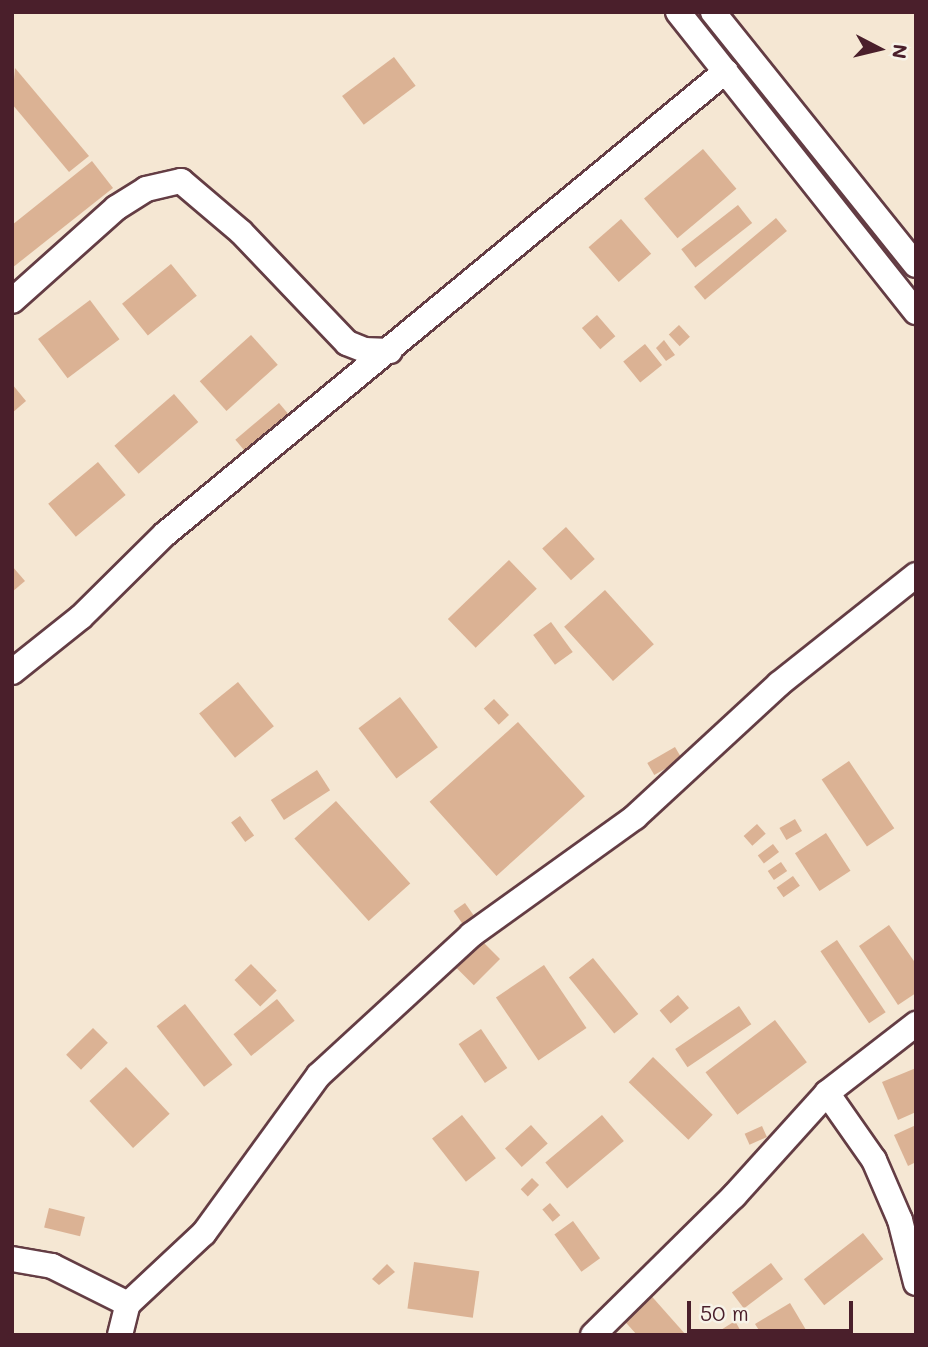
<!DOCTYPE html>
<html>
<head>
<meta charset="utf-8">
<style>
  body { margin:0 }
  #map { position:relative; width:928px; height:1347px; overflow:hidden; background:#f5e7d3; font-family:Mali,sans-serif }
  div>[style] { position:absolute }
  .building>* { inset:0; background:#dbb294; transform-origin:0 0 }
  .roads { filter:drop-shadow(2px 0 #643d44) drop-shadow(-2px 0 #643d44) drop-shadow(0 2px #643d44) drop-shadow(0 -2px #643d44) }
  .minor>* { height:24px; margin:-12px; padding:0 12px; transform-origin:12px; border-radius:12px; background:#fff }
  span { translate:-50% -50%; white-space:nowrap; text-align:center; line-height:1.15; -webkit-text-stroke:7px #f7f3e8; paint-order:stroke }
  .frame { position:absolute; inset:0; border:14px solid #4a1f2b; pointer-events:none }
  .north { position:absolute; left:844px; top:14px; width:70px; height:70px; -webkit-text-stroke:5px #f7f3e8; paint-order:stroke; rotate:97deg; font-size:19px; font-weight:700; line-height:28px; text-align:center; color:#4a1f2b }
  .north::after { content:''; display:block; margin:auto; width:24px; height:32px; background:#4a1f2b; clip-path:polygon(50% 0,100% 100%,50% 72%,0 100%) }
  .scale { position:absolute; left:687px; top:1301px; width:166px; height:32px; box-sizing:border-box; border:4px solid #4a1f2b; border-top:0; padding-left:9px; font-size:21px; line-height:24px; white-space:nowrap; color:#4a1f2b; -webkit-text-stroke:5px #f7f3e8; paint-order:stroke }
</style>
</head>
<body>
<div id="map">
  <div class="building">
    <div style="left:394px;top:57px;width:36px;height:65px;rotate:53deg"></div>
    <div style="clip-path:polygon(15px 68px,89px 156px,69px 172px,12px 104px)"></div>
    <div style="left:703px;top:149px;width:52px;height:77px;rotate:50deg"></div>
    <div style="clip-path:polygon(92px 161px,113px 188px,12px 268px,12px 225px)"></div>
    <div style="left:738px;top:205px;width:23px;height:72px;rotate:52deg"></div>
    <div style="left:776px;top:218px;width:17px;height:107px;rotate:50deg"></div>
    <div style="left:621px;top:219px;width:46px;height:43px;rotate:49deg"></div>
    <div style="left:171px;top:264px;width:41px;height:63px;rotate:51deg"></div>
    <div style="left:90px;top:300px;width:49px;height:65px;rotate:53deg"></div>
    <div style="left:597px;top:315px;width:28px;height:20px;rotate:49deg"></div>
    <div style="left:679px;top:325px;width:16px;height:14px;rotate:47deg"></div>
    <div style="left:251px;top:335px;width:40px;height:69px;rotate:48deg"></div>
    <div style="clip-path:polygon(664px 340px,675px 355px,666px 361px,656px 348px)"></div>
    <div style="left:645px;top:344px;width:27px;height:28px;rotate:51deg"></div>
    <div style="clip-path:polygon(12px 384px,26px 401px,12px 413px)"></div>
    <div style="left:174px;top:394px;width:37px;height:79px;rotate:49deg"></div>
    <div style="left:279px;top:403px;width:23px;height:57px;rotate:50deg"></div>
    <div style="left:98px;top:462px;width:43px;height:65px;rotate:50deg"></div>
    <div style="left:566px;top:527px;width:43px;height:32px;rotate:48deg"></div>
    <div style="left:509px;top:560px;width:40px;height:85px;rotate:46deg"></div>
    <div style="clip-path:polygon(12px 566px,25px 581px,12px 592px)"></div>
    <div style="left:605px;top:590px;width:73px;height:55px;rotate:48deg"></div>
    <div style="left:551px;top:622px;width:37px;height:22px;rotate:54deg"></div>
    <div style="left:238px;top:682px;width:57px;height:50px;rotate:51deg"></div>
    <div style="left:400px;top:697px;width:63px;height:52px;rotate:53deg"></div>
    <div style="left:494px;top:699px;width:22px;height:14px;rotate:47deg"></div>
    <div style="left:518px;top:722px;width:100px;height:119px;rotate:48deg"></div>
    <div style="left:675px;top:747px;width:14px;height:32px;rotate:60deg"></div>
    <div style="left:849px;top:761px;width:81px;height:33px;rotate:56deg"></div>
    <div style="left:317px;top:770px;width:24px;height:55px;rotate:57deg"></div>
    <div style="left:336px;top:801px;width:111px;height:56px;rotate:48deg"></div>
    <div style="left:240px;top:816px;width:24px;height:11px;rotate:54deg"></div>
    <div style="left:795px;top:819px;width:14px;height:18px;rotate:60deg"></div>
    <div style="left:757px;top:824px;width:13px;height:18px;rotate:48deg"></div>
    <div style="left:826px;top:833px;width:45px;height:37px;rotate:57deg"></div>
    <div style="left:773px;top:844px;width:10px;height:19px;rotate:53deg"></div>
    <div style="left:781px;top:862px;width:11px;height:16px;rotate:56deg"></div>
    <div style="left:793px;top:876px;width:12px;height:20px;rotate:55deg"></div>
    <div style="left:465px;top:903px;width:19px;height:14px;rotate:55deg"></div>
    <div style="clip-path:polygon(889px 925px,916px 964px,916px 993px,898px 1005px,859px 946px)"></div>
    <div style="left:837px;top:940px;width:87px;height:20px;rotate:56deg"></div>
    <div style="left:483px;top:942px;width:24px;height:37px;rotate:45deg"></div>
    <div style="left:593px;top:958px;width:72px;height:31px;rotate:51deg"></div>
    <div style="left:251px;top:964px;width:37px;height:23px;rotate:46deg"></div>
    <div style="left:544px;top:965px;width:76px;height:58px;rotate:56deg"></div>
    <div style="left:678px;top:995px;width:17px;height:24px;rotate:50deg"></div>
    <div style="left:277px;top:999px;width:28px;height:56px;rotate:51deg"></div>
    <div style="left:185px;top:1004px;width:77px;height:36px;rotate:52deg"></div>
    <div style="left:739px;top:1006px;width:22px;height:77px;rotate:56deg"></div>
    <div style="left:775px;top:1020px;width:53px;height:87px;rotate:53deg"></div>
    <div style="left:93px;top:1028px;width:21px;height:38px;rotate:45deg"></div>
    <div style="left:481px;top:1029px;width:47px;height:27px;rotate:56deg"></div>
    <div style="left:653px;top:1057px;width:83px;height:35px;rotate:44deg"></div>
    <div style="left:126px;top:1067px;width:64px;height:50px;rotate:47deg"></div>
    <div style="clip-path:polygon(916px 1068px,916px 1112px,898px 1120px,882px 1082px)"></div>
    <div style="left:462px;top:1115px;width:55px;height:38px;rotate:52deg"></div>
    <div style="left:602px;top:1115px;width:34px;height:74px;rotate:50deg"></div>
    <div style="left:531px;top:1125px;width:25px;height:35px;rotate:48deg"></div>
    <div style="clip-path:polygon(916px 1125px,916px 1162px,908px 1166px,894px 1135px)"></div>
    <div style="left:762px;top:1126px;width:12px;height:19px;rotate:66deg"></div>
    <div style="left:532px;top:1178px;width:10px;height:16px;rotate:45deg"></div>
    <div style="left:550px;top:1203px;width:16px;height:10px;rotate:50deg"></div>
    <div style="left:49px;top:1208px;width:37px;height:20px;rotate:14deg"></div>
    <div style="left:573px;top:1221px;width:46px;height:23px;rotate:54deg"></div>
    <div style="left:863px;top:1233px;width:33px;height:75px;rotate:52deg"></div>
    <div style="left:414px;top:1262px;width:66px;height:47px;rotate:8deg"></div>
    <div style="left:771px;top:1263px;width:20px;height:49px;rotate:53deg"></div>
    <div style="clip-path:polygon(387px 1264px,395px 1272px,379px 1285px,372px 1279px)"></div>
    <div style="clip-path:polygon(647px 1291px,686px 1335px,637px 1335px,620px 1316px)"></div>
    <div style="clip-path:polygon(790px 1303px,809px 1335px,762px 1335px,755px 1324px)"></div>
    <div style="clip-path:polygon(735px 1321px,743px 1335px,713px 1335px)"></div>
  </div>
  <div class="roads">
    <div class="minor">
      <div style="left:678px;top:12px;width:383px;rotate:51.6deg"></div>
      <div style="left:713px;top:12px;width:324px;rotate:51.3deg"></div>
      <div style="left:12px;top:301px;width:140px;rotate:-41.8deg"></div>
      <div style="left:116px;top:208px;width:36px;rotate:-32deg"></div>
      <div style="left:146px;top:189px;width:36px;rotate:-13deg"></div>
      <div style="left:181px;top:181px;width:79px;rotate:40.4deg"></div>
      <div style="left:241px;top:232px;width:153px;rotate:46.3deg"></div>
      <div style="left:347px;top:343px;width:18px;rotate:22deg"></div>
      <div style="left:364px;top:350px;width:26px;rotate:2deg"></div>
      <div style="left:12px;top:672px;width:88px;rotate:-38.6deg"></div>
      <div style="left:81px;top:617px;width:118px;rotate:-44.7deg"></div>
      <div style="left:165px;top:534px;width:727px;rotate:-39.53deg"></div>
      <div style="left:827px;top:1093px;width:82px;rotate:55deg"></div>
      <div style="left:874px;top:1160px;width:65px;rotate:66.6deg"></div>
      <div style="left:900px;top:1220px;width:65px;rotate:75.7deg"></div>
      <div style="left:12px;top:1259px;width:41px;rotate:9.9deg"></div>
      <div style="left:52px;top:1266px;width:85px;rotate:26.6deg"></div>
      <div style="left:120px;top:1335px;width:32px;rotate:-76deg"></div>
      <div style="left:128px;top:1304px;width:104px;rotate:-43.1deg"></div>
      <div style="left:204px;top:1233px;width:195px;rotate:-54deg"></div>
      <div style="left:319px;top:1075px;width:207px;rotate:-42.6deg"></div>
      <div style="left:471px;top:935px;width:202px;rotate:-35.7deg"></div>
      <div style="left:635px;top:817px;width:196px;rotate:-42.7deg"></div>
      <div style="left:779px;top:684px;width:175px;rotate:-38.5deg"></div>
      <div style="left:593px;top:1335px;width:198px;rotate:-44.6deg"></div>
      <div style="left:734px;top:1196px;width:139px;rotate:-47.9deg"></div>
      <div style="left:827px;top:1093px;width:113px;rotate:-37.8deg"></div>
    </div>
  </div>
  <div class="frame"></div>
  <div class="north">N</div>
  <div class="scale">50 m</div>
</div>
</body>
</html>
